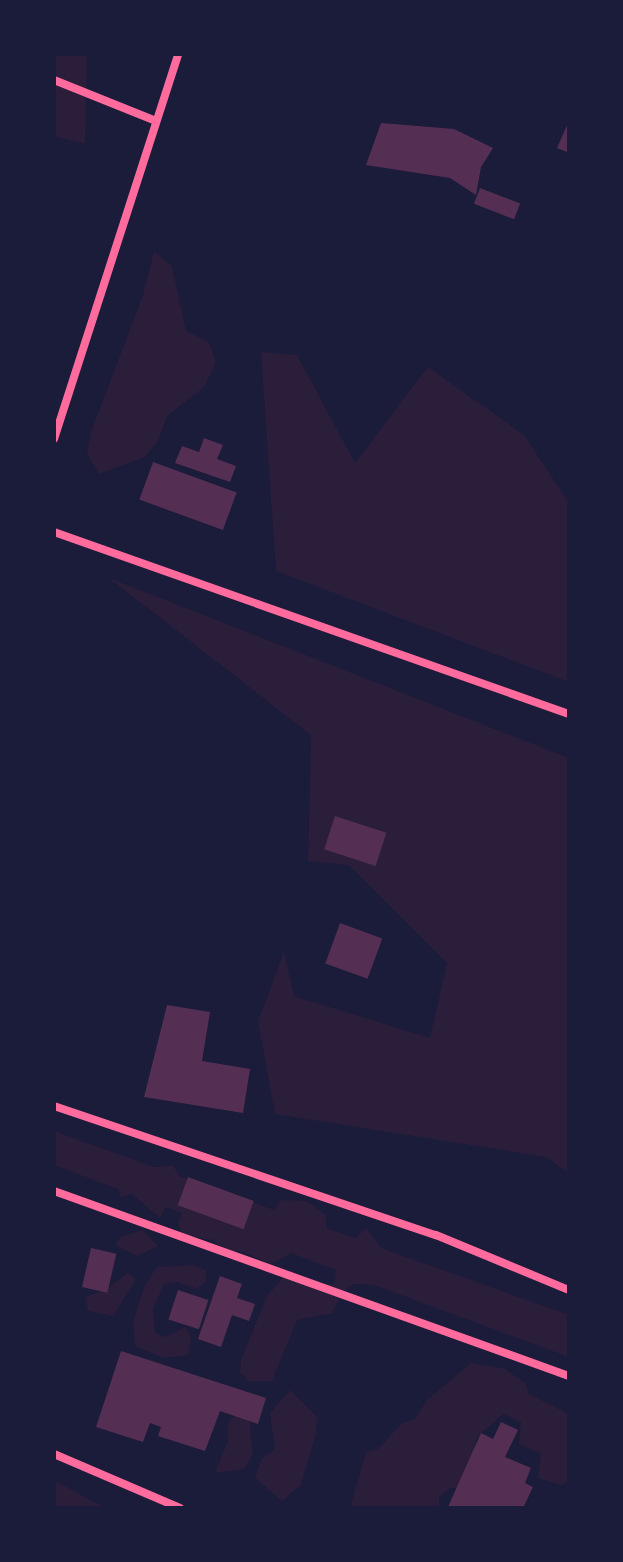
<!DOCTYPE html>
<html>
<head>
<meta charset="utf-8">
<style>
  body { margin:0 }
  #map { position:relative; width:623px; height:1562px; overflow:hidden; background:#1b1b3a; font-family:Arial,sans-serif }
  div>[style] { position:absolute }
  .green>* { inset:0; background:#2a1e3b }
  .building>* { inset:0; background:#542f53; transform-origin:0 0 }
  .minor>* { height:8px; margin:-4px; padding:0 4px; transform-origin:4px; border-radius:4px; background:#ff6b9d }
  span { translate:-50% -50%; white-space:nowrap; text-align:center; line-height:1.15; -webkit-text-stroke:8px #1b1b3a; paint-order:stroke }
  .frame { position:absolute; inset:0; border:56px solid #1b1b3a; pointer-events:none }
</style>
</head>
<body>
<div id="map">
  <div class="green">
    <div style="clip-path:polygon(54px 54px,87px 54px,85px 144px,54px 136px)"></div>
    <div style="clip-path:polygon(154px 251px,172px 266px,186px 331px,209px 342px,216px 363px,204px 387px,167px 416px,159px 439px,145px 457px,99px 474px,87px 454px,91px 432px,143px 295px)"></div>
    <div style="clip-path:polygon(261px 352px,297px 355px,355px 463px,428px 367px,524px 435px,569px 503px,569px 682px,276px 571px)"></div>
    <div style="clip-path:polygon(109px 578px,569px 758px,569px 1173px,546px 1157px,275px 1114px,258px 1021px,284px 952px,294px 996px,430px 1038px,447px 963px,349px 865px,308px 861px,311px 735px)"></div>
    <div style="clip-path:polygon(54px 1131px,154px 1167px,173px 1166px,180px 1176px,274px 1210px,281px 1200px,307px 1201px,326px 1215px,326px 1228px,355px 1238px,367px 1228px,381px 1248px,569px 1315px,569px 1357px,374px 1285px,354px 1284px,344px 1291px,332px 1313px,297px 1320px,272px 1381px,248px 1381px,240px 1372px,241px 1360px,267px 1296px,290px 1270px,311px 1285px,334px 1284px,336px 1270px,291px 1253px,271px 1264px,241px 1251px,228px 1252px,213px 1240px,182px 1235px,178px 1223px,182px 1213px,166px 1207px,160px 1218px,132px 1194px,121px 1198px,118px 1189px,54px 1165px)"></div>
    <div style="clip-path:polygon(142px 1230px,158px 1246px,137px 1256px,115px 1245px,120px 1237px)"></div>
    <div style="clip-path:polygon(194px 1265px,206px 1270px,206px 1282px,196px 1289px,177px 1282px,164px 1284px,153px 1309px,155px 1333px,165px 1337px,186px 1327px,191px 1337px,188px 1355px,164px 1358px,135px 1346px,133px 1322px,145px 1285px,157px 1267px)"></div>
    <div style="clip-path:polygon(127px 1273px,136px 1279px,113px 1316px,88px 1311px,85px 1297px,107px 1289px)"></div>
    <div style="clip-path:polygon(471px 1363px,505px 1369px,525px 1383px,529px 1394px,569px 1414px,569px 1481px,561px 1485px,538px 1478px,541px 1454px,519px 1444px,521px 1422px,503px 1414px,477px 1437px,463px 1492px,452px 1487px,439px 1497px,439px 1508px,350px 1508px,366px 1452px,378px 1449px,403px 1422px,414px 1420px,427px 1400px)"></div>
    <div style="clip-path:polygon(290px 1390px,317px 1417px,316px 1434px,301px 1485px,282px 1501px,255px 1478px,261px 1460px,275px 1449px,270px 1413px)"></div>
    <div style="clip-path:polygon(239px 1409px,249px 1414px,253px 1454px,244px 1469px,215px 1473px,228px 1441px,228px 1423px)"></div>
    <div style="clip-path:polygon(54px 1480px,105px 1508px,106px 1508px,54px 1508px)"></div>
  </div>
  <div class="building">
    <div style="clip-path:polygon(569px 121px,569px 153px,557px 148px)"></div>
    <div style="clip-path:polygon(381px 123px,454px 129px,493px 148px,481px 167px,476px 195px,450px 178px,366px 165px)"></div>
    <div style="left:480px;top:188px;width:43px;height:17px;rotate:21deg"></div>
    <div style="clip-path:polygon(204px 438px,223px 445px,217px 459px,236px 466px,230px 482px,175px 463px,182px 446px,199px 452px)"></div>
    <div style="left:153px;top:462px;width:89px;height:40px;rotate:20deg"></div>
    <div style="left:335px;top:816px;width:54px;height:35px;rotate:18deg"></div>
    <div style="left:340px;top:923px;width:45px;height:43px;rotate:20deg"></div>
    <div style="clip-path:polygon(167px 1005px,210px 1012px,202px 1061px,250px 1069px,243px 1113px,144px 1097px)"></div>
    <div style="left:188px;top:1177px;width:70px;height:30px;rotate:20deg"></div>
    <div style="left:91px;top:1248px;width:26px;height:40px;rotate:13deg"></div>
    <div style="clip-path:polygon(220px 1276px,242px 1284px,237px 1298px,255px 1304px,249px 1321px,232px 1315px,221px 1347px,198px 1339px)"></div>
    <div style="left:178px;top:1290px;width:32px;height:31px;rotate:18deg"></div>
    <div style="clip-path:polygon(121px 1351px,266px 1398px,258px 1424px,220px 1411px,205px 1451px,158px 1436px,161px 1427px,150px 1423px,143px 1442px,96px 1427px)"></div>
    <div style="clip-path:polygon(501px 1422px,518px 1430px,505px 1457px,531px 1468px,525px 1483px,533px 1487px,523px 1508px,448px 1507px,481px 1433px,493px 1439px)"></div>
  </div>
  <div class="minor">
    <div style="left:54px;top:80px;width:110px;rotate:21.9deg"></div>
    <div style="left:54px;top:439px;width:404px;rotate:-72.1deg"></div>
    <div style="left:54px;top:532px;width:546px;rotate:19.46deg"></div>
    <div style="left:54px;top:1106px;width:403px;rotate:18.7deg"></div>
    <div style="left:436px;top:1235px;width:144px;rotate:22.5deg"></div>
    <div style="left:54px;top:1191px;width:547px;rotate:19.76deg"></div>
    <div style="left:54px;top:1454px;width:137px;rotate:23.2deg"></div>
  </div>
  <div class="frame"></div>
</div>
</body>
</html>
